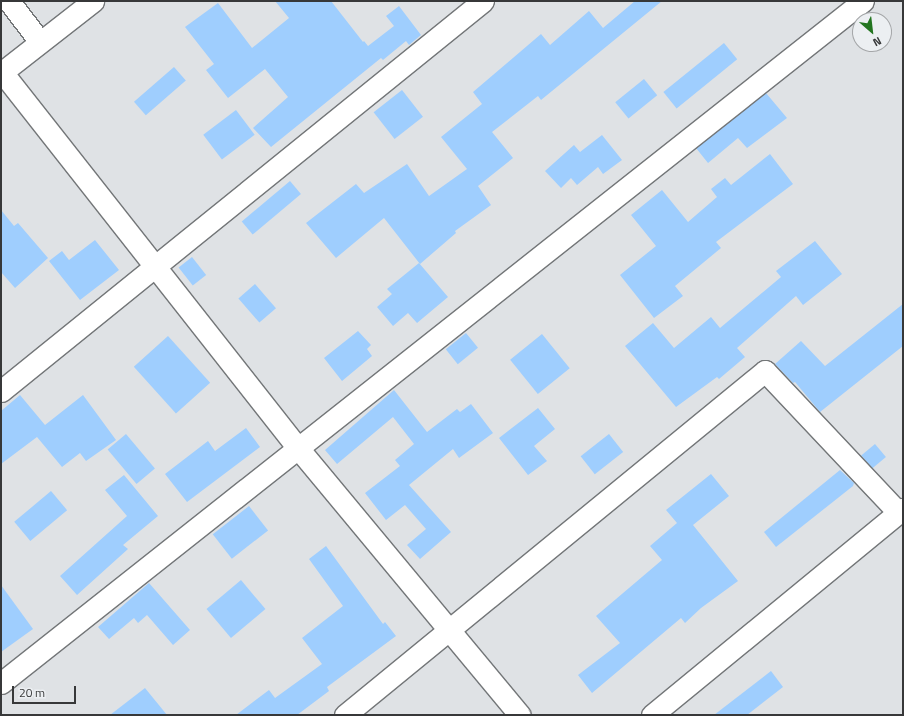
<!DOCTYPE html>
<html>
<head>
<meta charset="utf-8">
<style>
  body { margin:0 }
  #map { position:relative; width:904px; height:716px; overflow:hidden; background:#dfe2e5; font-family:"Titillium Web",sans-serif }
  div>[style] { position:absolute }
  .building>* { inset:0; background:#9fcefe; transform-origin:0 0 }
  .roads { filter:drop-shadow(1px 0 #737678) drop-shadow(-1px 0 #737678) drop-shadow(0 1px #737678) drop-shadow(0 -1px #737678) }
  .street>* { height:21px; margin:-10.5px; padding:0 10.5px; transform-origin:10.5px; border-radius:10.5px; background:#fff }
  span { translate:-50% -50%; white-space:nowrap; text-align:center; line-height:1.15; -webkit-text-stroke:3px #eceff2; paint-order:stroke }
  .frame { position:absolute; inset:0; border:2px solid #373839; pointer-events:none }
  .north { position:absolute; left:852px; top:12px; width:40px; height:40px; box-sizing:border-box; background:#eceff2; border:1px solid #a4a6a8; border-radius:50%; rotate:152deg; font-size:11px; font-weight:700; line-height:16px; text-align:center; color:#373839 }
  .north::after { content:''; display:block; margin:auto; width:14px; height:18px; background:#237520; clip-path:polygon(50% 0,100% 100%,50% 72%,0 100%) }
  .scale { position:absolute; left:12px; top:686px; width:64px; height:18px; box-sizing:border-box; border:2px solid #373839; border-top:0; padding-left:5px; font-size:12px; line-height:14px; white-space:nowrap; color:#373839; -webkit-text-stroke:3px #eceff2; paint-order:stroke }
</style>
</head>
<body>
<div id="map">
  <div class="building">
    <div style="clip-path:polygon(275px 1px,331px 1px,363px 42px,364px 41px,368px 46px,394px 26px,386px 16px,399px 6px,421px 35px,409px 45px,406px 41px,383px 60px,381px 58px,271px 147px,253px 128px,288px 97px,265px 69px,228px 98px,206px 70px,214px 64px,185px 27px,218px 3px,252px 48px,289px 18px)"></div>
    <div style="clip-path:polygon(635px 1px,662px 1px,541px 100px,538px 96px,492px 132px,513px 158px,478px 186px,491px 205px,455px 231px,456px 233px,420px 264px,384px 218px,336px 258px,306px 223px,356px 184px,364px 193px,407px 164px,429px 196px,467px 169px,441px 137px,482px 104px,473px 92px,541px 34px,550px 45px,589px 11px,603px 28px)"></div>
    <div style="left:724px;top:43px;width:21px;height:78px;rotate:51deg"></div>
    <div style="left:174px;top:67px;width:18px;height:53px;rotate:49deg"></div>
    <div style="left:644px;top:79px;width:21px;height:37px;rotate:51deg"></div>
    <div style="left:402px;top:90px;width:34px;height:36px;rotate:52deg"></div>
    <div style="clip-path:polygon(766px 93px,787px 118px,747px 148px,738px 138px,708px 163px,696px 148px)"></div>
    <div style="left:236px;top:110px;width:31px;height:41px;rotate:53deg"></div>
    <div style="clip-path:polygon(602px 135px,622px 160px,603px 174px,598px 167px,577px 185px,571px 178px,561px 188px,545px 171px,574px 145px,580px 152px)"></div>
    <div style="clip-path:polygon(770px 154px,793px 184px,716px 242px,721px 248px,675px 286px,683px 296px,654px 318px,620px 275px,656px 246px,631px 215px,662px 190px,688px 222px,717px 197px,711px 189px,725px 178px,731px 185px)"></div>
    <div style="left:290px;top:181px;width:17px;height:63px;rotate:50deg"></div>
    <div style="clip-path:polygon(1px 210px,14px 226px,18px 223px,48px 258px,15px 288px,1px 272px)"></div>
    <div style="clip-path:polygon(95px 240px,119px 270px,80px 300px,49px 261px,62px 251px,69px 260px)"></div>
    <div style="clip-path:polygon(815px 241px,842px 274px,803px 305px,796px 296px,737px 348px,745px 357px,719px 379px,717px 377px,676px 407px,625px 346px,653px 323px,674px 348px,711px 317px,720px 328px,781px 277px,776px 271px)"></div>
    <div style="left:192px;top:257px;width:23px;height:17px;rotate:52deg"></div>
    <div style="clip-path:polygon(419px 263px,448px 297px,417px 323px,408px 313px,393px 326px,377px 307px,392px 294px,387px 289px)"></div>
    <div style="left:255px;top:284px;width:32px;height:22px;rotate:49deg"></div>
    <div style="clip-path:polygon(903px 304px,903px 346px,820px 412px,795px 382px,793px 383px,775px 364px,801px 341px,825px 366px)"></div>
    <div style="clip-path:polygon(358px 331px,371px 345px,367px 349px,372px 356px,342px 381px,324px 358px)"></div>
    <div style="left:466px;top:333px;width:19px;height:26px;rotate:51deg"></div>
    <div style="left:542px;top:334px;width:44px;height:41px;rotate:51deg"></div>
    <div style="left:168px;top:336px;width:63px;height:46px;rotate:48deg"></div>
    <div style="clip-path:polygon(394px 390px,427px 432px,457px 409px,460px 412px,471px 404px,493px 433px,459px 458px,453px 449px,409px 485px,451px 532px,420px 559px,407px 545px,426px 529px,405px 505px,386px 520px,365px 493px,400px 466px,395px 460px,414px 444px,393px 417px,337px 464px,325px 450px)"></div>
    <div style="clip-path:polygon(20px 395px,45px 425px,83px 395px,116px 440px,86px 461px,80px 453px,62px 467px,37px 437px,1px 464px,1px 411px)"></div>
    <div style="clip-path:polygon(538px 408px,555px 429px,534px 446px,547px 461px,528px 475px,499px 438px)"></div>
    <div style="clip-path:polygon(246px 428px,260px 447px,187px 502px,165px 474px,208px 441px,215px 451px)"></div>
    <div style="left:126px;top:434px;width:45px;height:24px;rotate:50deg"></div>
    <div style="left:609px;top:434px;width:23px;height:36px;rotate:52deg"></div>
    <div style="left:875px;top:444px;width:17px;height:18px;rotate:50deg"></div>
    <div style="clip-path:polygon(840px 470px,854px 483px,853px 486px,776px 547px,764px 532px)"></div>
    <div style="clip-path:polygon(711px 474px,729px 496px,693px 525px,738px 581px,701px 608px,685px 623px,681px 618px,592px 693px,578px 675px,620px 643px,596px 616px,662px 560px,650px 546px,677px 523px,666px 510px)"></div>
    <div style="clip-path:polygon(124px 475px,158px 516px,123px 545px,128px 549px,77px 595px,60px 576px,127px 516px,105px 490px)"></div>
    <div style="left:51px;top:491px;width:25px;height:48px;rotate:50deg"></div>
    <div style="left:249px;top:506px;width:31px;height:46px;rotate:52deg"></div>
    <div style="clip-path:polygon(326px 546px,383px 624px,385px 622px,396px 636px,327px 687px,329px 691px,297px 715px,236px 715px,269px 690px,275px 698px,322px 664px,302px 638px,343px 606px,309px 559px)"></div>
    <div style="left:241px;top:580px;width:38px;height:45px;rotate:50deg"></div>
    <div style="clip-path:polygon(149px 583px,190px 630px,173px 645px,147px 615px,138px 623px,134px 618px,109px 639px,98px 627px)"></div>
    <div style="clip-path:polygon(1px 585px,33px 629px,1px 652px)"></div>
    <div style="clip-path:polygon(771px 671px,783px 687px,747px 715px,714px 715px)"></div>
    <div style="clip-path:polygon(145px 688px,167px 715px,110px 715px)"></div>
  </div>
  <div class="roads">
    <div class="street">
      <div style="left:9px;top:1px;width:51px;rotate:52.9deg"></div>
      <div style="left:2px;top:72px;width:479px;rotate:51.8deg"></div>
      <div style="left:298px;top:448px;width:347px;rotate:50.3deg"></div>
      <div style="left:1px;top:73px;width:117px;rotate:-38deg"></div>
      <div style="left:1px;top:391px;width:620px;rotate:-38.98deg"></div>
      <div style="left:1px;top:683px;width:1099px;rotate:-38.35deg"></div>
      <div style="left:345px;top:715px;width:543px;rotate:-39.32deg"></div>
      <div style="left:765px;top:371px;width:195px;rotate:46.7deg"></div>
      <div style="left:652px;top:715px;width:325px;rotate:-39.4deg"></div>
    </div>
  </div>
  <div class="frame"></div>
  <div class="north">N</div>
  <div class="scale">20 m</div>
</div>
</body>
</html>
